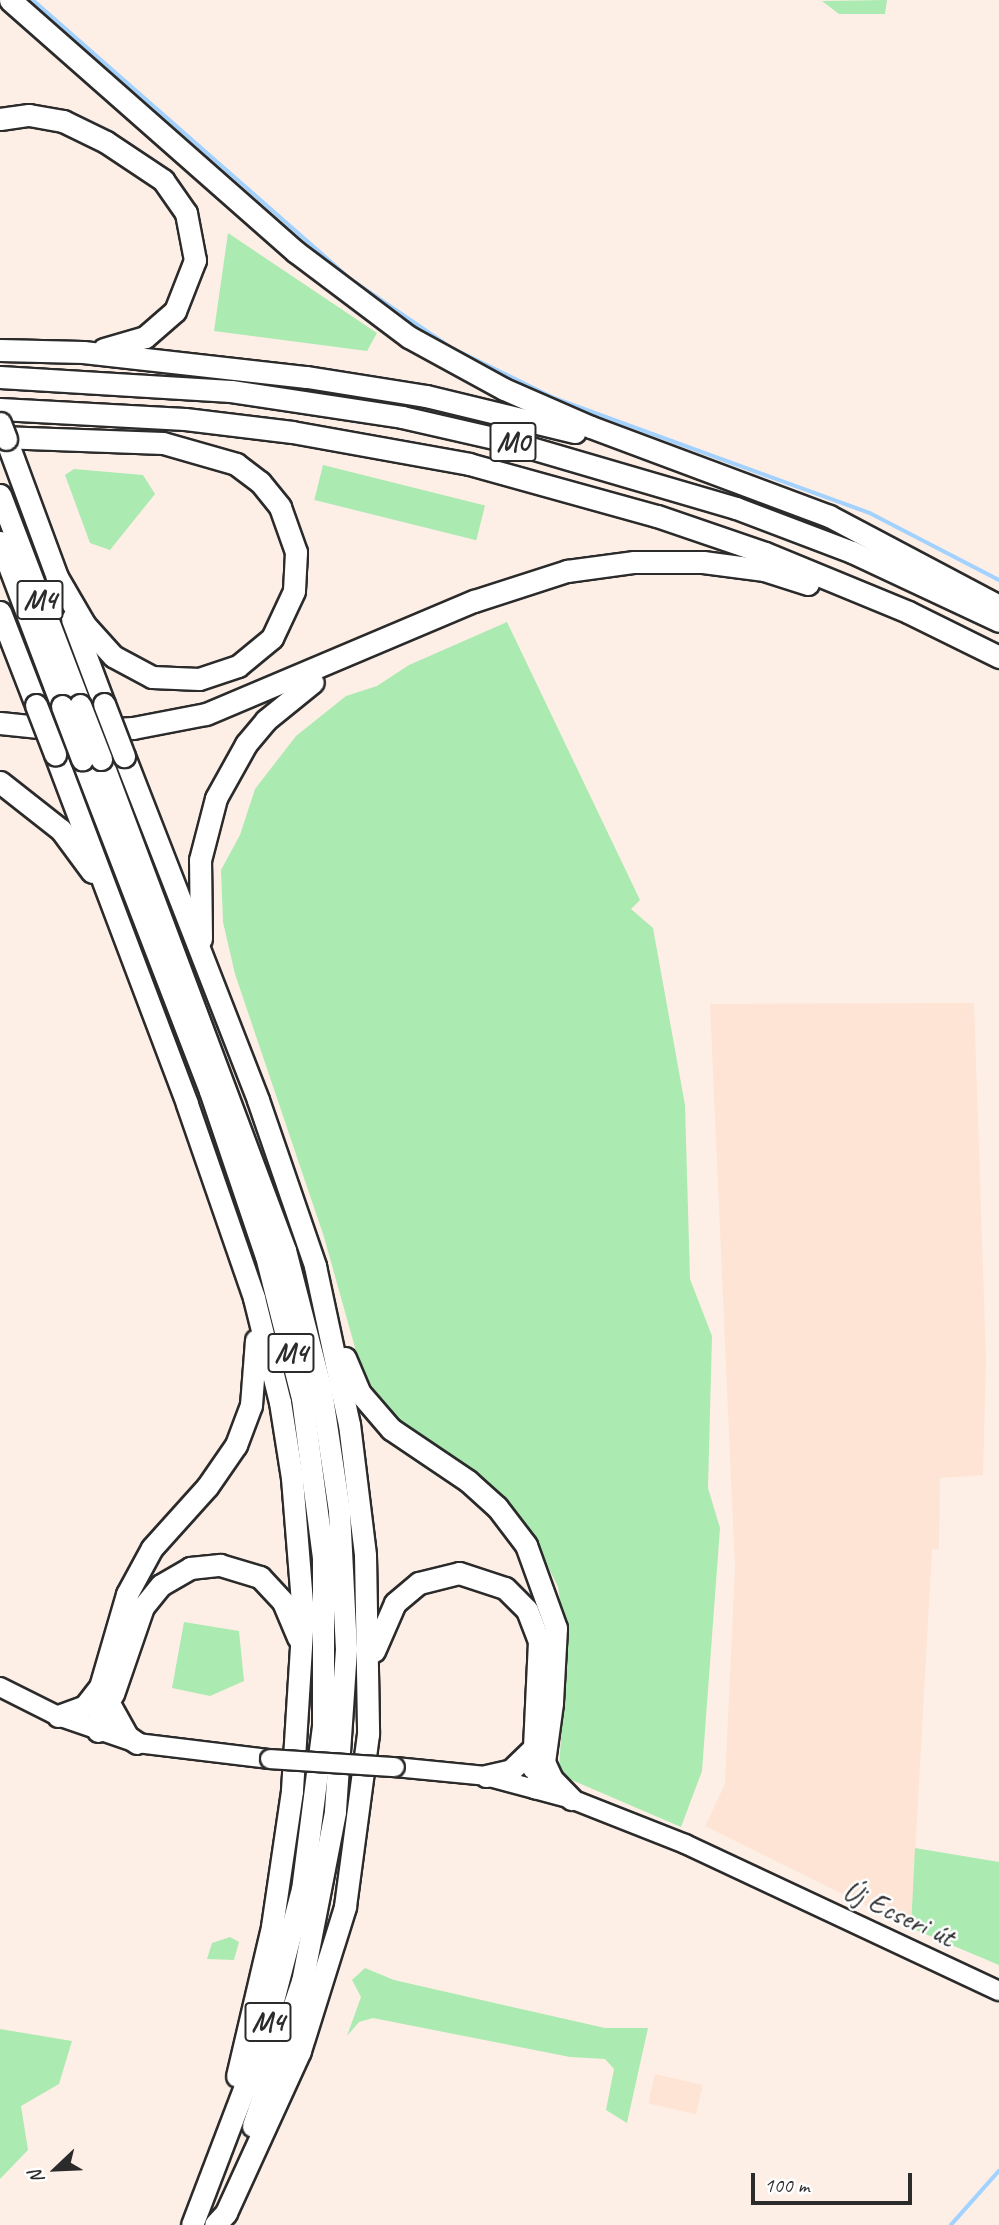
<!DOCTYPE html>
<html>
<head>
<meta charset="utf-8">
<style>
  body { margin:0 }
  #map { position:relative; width:999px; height:2225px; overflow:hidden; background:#feefe6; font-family:Caveat,sans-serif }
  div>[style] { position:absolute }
  .built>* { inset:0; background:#fde4d4; transform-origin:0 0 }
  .green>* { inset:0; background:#abeab1; transform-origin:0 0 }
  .stream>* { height:3.5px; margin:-1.75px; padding:0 1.75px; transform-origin:1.75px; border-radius:1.75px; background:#a3d2ff }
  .roads { filter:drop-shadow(2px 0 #2b2b2b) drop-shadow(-2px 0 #2b2b2b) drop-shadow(0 2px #2b2b2b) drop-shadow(0 -2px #2b2b2b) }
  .secondary>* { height:18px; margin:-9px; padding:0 9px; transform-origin:9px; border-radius:9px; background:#fff }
  .highway>* { height:21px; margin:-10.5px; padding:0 10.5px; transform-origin:10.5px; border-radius:10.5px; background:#fff }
  .bridges { filter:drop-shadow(2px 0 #2b2b2b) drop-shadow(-2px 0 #2b2b2b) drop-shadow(0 2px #2b2b2b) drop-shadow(0 -2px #2b2b2b) }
  .secondary-bridge>* { height:18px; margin:-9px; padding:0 9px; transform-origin:9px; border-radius:9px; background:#fff }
  .highway-bridge>* { height:21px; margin:-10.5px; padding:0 10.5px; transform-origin:10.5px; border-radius:10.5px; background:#fff }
  span { translate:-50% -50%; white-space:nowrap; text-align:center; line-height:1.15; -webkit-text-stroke:5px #fff; paint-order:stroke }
  .shield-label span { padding:2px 5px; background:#fff; border:2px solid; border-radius:5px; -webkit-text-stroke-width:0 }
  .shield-label { font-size:28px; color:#2b2b2b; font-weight:700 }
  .street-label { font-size:30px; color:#2b2b2b }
  .north { position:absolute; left:21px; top:2134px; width:70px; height:70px; -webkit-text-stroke:5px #fff; paint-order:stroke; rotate:247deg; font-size:19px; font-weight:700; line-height:28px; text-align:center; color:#2b2b2b }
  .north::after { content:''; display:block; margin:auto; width:24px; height:32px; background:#2b2b2b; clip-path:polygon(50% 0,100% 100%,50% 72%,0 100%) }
  .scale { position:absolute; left:751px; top:2173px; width:161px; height:32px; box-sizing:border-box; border:4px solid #2b2b2b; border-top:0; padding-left:9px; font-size:21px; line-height:24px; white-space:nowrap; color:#2b2b2b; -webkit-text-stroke:5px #fff; paint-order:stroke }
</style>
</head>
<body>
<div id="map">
  <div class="built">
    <div style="clip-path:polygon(974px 1003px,986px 1359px,983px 1475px,940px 1478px,939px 1549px,932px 1549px,911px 1928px,705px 1826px,725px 1784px,735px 1568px,710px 1004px)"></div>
    <div style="left:655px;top:2074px;width:49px;height:30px;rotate:13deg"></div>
  </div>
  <div class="green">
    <div style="clip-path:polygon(887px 0,885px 14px,839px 14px,822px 1px)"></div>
    <div style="clip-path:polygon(228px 233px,377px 333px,367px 351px,214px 331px)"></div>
    <div style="left:323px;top:465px;width:167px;height:36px;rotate:14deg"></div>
    <div style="clip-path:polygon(74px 469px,143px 475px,155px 494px,110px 550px,90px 543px,65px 475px)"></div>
    <div style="clip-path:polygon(507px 622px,640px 900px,631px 909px,653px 928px,685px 1105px,690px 1279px,712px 1336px,708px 1488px,720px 1528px,702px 1771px,681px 1827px,567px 1778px,559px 1769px,567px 1645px,558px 1587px,531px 1532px,507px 1504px,389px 1412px,361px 1369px,324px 1237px,235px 974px,223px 922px,221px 870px,240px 835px,255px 789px,296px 736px,346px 696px,377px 686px,409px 665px)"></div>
    <div style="clip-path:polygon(184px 1622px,239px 1631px,244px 1681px,210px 1696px,172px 1688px)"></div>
    <div style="clip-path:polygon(915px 1848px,999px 1862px,999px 1965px,911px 1928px)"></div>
    <div style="clip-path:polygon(230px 1937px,239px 1942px,234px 1960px,207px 1959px,212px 1943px)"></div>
    <div style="clip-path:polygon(365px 1968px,394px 1980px,605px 2028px,648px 2028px,627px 2123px,606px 2110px,614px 2069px,605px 2059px,570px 2057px,373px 2018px,359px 2022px,347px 2036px,361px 1997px,352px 1980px)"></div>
    <div style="clip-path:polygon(0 2029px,72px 2041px,59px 2084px,21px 2106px,28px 2150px,0 2179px)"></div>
  </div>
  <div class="stream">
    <div style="left:33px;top:0;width:421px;rotate:41.3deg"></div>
    <div style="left:349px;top:278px;width:122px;rotate:34.3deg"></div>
    <div style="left:450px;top:347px;width:116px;rotate:26.1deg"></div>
    <div style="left:554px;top:398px;width:336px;rotate:20deg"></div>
    <div style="left:870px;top:513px;width:145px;rotate:27.4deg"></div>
    <div style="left:951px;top:2225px;width:72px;rotate:-48.4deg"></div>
  </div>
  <div class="roads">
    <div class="secondary">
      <div style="left:0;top:1687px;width:65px;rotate:26.6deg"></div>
      <div style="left:58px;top:1716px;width:83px;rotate:18.9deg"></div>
      <div style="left:137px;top:1743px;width:134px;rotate:6.9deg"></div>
      <div style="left:395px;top:1767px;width:91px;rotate:5.6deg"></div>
      <div style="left:486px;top:1776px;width:88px;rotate:15.1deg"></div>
      <div style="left:571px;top:1799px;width:123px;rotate:21.5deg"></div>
      <div style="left:685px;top:1844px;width:347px;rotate:25.1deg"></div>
    </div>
    <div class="highway">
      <div style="left:10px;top:0;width:381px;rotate:41.4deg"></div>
      <div style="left:296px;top:252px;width:141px;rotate:37deg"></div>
      <div style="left:409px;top:337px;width:108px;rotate:28.7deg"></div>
      <div style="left:504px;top:389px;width:95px;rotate:23.6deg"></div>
      <div style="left:591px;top:427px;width:254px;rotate:20.5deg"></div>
      <div style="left:829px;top:516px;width:192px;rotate:27.9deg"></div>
      <div style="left:0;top:119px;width:29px;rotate:-8deg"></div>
      <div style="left:29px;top:115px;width:35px;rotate:10deg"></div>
      <div style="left:63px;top:121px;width:48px;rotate:26deg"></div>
      <div style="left:106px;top:142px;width:69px;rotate:33.7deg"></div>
      <div style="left:163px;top:180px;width:40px;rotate:55.1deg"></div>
      <div style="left:186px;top:213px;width:48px;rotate:79.2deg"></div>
      <div style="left:195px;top:260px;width:55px;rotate:111.4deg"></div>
      <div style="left:175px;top:311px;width:40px;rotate:139deg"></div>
      <div style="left:145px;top:337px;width:43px;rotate:163.7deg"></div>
      <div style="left:0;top:350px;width:83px;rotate:1.4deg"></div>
      <div style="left:83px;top:352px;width:225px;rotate:6.4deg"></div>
      <div style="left:307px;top:377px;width:121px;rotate:9.1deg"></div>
      <div style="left:426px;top:396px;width:153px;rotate:13.6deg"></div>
      <div style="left:0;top:377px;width:231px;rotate:3.5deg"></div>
      <div style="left:231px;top:391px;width:173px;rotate:8.6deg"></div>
      <div style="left:402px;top:417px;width:108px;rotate:12.9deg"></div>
      <div style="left:507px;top:441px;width:239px;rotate:16.3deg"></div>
      <div style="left:736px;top:508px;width:124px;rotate:20.8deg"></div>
      <div style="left:852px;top:552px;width:162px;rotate:25.1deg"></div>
      <div style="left:0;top:409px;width:185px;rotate:3.1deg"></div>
      <div style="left:185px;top:419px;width:108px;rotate:6.9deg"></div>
      <div style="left:292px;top:432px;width:180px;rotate:10.2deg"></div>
      <div style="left:469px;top:464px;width:195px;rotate:15.5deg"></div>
      <div style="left:657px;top:516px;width:114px;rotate:18.9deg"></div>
      <div style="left:765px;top:553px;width:155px;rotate:22.4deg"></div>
      <div style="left:908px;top:612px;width:102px;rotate:26.3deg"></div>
      <div style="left:0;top:437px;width:163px;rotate:2.1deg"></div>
      <div style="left:163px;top:443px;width:76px;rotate:16deg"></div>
      <div style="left:236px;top:464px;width:30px;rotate:37deg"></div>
      <div style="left:260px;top:482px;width:32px;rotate:51deg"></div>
      <div style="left:280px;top:507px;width:48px;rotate:70.4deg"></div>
      <div style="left:296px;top:552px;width:39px;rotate:93deg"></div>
      <div style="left:294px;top:591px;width:52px;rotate:115.1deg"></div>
      <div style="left:272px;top:638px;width:44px;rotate:140.5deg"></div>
      <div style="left:238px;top:666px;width:41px;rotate:161.6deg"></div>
      <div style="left:199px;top:679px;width:47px;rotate:-177.6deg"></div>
      <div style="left:152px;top:677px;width:44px;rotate:-151.7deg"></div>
      <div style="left:113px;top:656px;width:42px;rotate:-132.1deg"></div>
      <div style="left:85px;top:625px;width:56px;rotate:-120.3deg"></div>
      <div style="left:6px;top:439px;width:159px;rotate:69.7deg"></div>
      <div style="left:0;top:495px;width:225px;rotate:69.1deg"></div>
      <div style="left:0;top:542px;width:175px;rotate:69.3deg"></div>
      <div style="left:0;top:612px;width:100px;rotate:68.8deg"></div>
      <div style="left:72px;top:619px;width:91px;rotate:69.4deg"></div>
      <div style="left:0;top:723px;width:78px;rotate:5.9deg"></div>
      <div style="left:78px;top:731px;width:55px;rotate:-3.1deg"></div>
      <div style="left:133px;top:728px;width:74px;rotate:-10.9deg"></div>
      <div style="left:206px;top:714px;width:291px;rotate:-22.9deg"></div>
      <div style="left:474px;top:601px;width:98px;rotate:-17.9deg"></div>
      <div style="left:567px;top:571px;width:68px;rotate:-7.7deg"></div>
      <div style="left:634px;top:562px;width:69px"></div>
      <div style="left:703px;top:562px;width:62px;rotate:7.5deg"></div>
      <div style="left:764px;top:570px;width:46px;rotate:17.7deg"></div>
      <div style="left:55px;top:754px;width:374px;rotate:69.3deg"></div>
      <div style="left:187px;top:1104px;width:205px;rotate:70.9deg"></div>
      <div style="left:254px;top:1298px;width:107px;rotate:76deg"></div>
      <div style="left:280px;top:1402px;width:77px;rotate:81deg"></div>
      <div style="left:292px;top:1478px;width:137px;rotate:85.4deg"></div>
      <div style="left:303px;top:1615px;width:176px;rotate:93.6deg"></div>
      <div style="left:292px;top:1791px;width:137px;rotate:98.4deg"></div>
      <div style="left:272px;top:1927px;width:153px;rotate:103.2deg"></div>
      <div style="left:124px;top:756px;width:369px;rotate:68.7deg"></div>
      <div style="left:258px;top:1100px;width:176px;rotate:71deg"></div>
      <div style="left:315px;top:1266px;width:162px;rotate:77.9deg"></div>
      <div style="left:349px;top:1424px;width:132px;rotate:83deg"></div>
      <div style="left:365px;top:1555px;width:179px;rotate:89deg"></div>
      <div style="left:368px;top:1734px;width:175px;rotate:97.6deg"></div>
      <div style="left:345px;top:1907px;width:151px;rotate:107.4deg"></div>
      <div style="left:300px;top:2051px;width:178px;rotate:114.6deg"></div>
      <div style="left:226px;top:2213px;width:16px;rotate:133deg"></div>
      <div style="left:82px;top:759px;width:356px;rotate:68.9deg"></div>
      <div style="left:210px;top:1091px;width:174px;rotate:71.3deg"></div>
      <div style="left:266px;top:1256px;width:146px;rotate:75.8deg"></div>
      <div style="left:302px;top:1398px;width:161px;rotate:82.5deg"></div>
      <div style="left:323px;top:1558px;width:168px;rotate:90deg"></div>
      <div style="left:323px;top:1726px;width:164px;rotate:97.3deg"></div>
      <div style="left:302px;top:1889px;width:155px;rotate:104.6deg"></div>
      <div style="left:263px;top:2039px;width:199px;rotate:110.9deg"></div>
      <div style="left:101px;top:759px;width:524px;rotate:69.46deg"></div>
      <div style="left:285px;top:1250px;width:145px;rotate:75.6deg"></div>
      <div style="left:321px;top:1390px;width:122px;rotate:81.5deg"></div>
      <div style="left:339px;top:1511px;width:138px;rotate:87.1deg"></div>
      <div style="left:346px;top:1649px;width:163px;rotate:93.9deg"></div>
      <div style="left:335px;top:1812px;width:172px;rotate:101deg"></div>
      <div style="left:302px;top:1981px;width:153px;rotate:108.7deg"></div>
      <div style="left:0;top:782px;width:78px;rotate:38.2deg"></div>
      <div style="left:61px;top:830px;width:52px;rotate:53.6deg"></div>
      <div style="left:201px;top:939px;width:79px;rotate:-90.7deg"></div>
      <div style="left:200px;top:860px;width:64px;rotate:-75.5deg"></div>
      <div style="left:216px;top:798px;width:62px;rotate:-60.9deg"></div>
      <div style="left:246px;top:744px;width:31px;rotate:-50deg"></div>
      <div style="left:266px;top:720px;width:60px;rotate:-39deg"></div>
      <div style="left:345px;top:1358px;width:38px;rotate:67deg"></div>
      <div style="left:360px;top:1393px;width:48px;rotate:49.3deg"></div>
      <div style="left:391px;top:1429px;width:93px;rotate:34deg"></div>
      <div style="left:468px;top:1481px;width:39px;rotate:42deg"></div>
      <div style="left:497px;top:1507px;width:48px;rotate:52.7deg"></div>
      <div style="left:526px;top:1545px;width:88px;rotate:70.1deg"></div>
      <div style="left:556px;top:1628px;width:75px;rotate:93.1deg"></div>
      <div style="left:552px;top:1703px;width:60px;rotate:97.7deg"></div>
      <div style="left:544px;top:1762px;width:27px;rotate:110deg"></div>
      <div style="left:374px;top:1651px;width:52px;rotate:-66.4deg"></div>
      <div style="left:395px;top:1603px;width:31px;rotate:-40deg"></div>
      <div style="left:419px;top:1583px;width:41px;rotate:-14deg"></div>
      <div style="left:459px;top:1573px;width:48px;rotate:18.1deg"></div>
      <div style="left:505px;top:1588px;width:31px;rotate:45deg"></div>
      <div style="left:527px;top:1610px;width:33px;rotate:69deg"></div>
      <div style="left:539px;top:1641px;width:127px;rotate:92.7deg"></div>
      <div style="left:113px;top:1694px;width:92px;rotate:-71deg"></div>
      <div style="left:143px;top:1607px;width:28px;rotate:-51deg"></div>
      <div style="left:161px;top:1585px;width:34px;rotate:-30deg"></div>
      <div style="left:190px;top:1568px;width:30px;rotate:-6deg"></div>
      <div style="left:220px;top:1565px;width:42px;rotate:16.7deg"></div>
      <div style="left:260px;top:1577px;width:34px;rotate:47deg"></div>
      <div style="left:283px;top:1602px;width:39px;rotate:67deg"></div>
      <div style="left:110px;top:1705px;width:35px;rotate:61deg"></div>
      <div style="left:127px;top:1736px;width:12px;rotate:35deg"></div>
      <div style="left:58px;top:1716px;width:29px;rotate:-20deg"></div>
      <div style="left:85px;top:1706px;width:24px;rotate:-52deg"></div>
      <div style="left:98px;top:1731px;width:44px;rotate:-87.4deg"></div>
      <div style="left:100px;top:1687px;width:97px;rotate:-73.8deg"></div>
      <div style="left:127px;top:1594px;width:52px;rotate:-61.5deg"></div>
      <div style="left:152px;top:1548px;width:82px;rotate:-48deg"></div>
      <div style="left:207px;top:1487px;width:51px;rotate:-55.4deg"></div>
      <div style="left:236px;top:1445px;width:43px;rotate:-69.4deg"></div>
      <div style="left:251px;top:1405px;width:65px;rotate:-85.6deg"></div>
      <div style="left:544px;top:1762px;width:19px;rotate:65deg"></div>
      <div style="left:552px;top:1779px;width:28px;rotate:46deg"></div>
      <div style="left:486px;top:1776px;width:26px;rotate:-13deg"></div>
      <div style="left:511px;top:1770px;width:28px;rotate:-44deg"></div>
    </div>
  </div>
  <div class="bridges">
    <div class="secondary-bridge">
      <div style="left:270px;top:1759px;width:125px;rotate:3.7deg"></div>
    </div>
    <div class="highway-bridge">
      <div style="left:0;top:423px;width:17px;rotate:69deg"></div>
      <div style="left:104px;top:704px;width:56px;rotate:69deg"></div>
      <div style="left:36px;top:705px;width:53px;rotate:68.8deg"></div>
      <div style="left:80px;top:705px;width:58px;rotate:68.7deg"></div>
      <div style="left:62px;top:706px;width:57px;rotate:69.3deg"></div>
    </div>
  </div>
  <div class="shield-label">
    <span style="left:513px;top:442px">M0</span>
    <span style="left:40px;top:600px">M4</span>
    <span style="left:291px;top:1353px">M4</span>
    <span style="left:268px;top:2022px">M4</span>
  </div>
  <div class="street-label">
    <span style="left:899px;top:1913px;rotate:25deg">Új Ecseri út</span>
  </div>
  <div class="north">N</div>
  <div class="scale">100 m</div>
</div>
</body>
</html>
